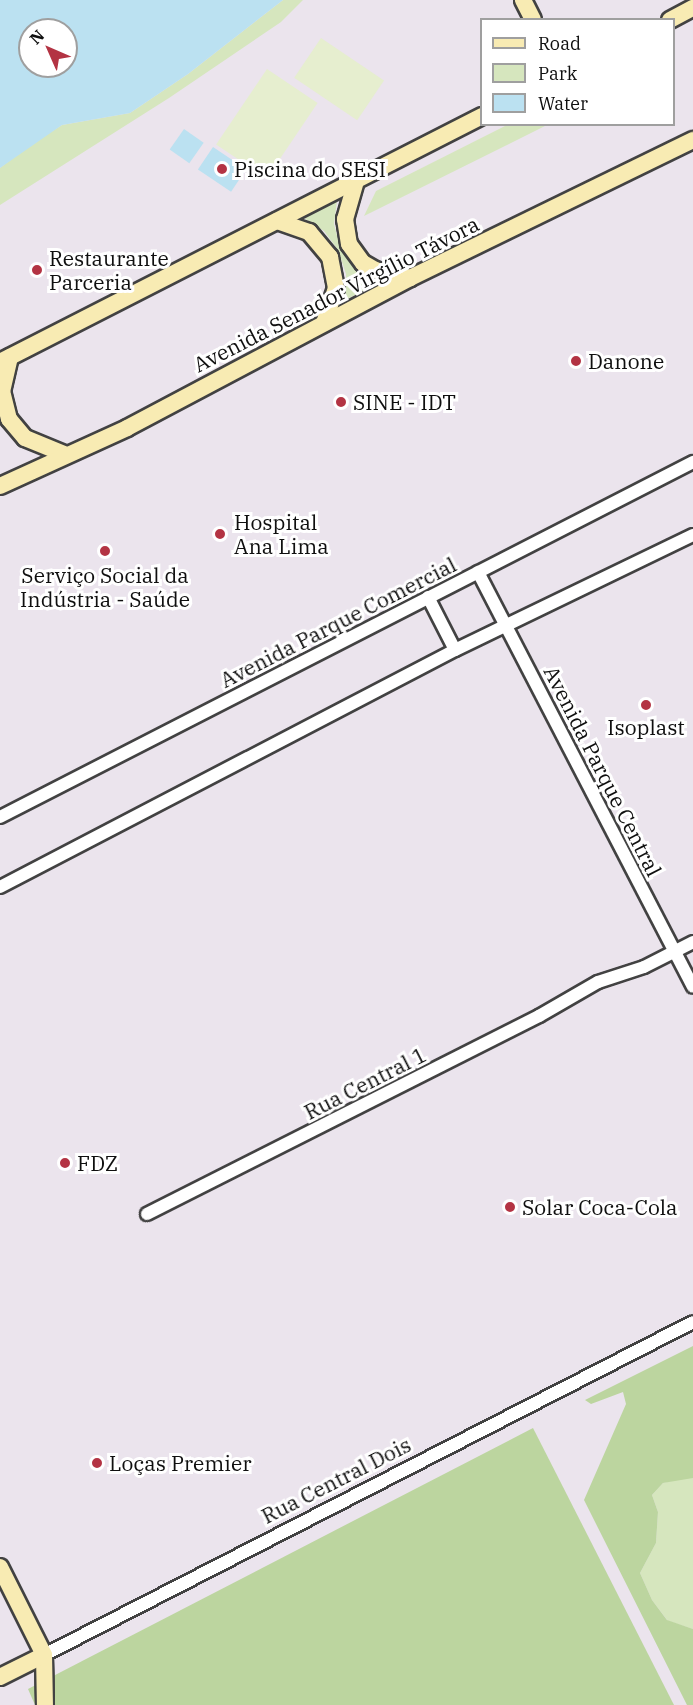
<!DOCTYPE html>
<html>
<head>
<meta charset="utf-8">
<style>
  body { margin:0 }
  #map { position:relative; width:693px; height:1705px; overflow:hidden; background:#fefbf2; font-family:"IBM Plex Serif",serif }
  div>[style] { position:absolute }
  .industrial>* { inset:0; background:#ebe4ed }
  .green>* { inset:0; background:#d6e6be }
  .forest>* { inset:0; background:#bcd59f }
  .pitch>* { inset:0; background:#e6eecf; transform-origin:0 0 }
  .water>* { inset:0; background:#bbe1f1; transform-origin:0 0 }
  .roads { filter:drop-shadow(2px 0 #424242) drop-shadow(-2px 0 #424242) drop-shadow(0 2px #424242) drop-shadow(0 -2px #424242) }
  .street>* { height:12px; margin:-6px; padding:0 6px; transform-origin:6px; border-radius:6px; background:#fff }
  .secondary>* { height:16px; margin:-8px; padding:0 8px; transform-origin:8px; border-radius:8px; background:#f8ebb3 }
  .dots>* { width:16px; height:16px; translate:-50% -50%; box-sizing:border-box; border:3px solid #fff; border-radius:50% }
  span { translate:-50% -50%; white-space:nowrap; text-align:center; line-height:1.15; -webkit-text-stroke:6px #fff; paint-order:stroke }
  .poi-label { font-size:21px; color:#0f0f0f }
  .left { translate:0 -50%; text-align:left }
  .street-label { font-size:21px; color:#0f0f0f }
  .legend { position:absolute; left:480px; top:18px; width:195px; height:108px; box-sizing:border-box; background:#fff; border:2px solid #9f9f9f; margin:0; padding:8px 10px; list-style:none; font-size:18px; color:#0f0f0f }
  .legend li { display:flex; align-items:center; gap:12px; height:30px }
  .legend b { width:30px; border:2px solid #9f9f9f }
  .north { position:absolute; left:18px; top:18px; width:60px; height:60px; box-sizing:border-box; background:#fff; border:2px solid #9f9f9f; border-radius:50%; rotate:315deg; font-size:16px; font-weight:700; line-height:24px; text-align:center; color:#0f0f0f }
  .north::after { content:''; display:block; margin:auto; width:21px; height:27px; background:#b33343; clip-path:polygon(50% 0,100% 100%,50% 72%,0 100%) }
</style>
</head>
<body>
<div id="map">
  <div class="industrial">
    <div style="clip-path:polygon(evenodd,0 0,693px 0,693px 1705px,0 1705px,0 0,482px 20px,674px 20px,674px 124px,482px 124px,482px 20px,0 0,30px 30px,66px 30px,66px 66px,30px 66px,30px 30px)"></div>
  </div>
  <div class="green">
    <div style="clip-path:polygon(283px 0,303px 0,281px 22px,169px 98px,0 205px,0 168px,27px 147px,62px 125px,130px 113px,188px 74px)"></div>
    <div style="clip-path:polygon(507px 125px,547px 125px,364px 216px,376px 191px)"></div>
    <div style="clip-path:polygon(337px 201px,334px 224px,341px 250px,356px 270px,377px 284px,345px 300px,346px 274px,338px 250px,324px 231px,304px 218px)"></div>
    <div style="clip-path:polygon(687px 1477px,693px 1478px,693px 1629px,668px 1621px,652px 1600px,640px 1573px,656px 1543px,658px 1512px,652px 1495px,663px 1483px)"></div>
  </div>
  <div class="forest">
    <div style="clip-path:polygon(693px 1346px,693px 1478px,663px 1483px,652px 1495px,658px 1512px,656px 1543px,640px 1573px,652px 1600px,667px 1620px,693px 1629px,693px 1705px,687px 1705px,584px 1500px,626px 1404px,623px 1392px,591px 1404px,585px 1400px)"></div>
    <div style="clip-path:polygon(533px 1428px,674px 1705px,35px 1705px,28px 1689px)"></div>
  </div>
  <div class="pitch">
    <div style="left:321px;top:38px;width:76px;height:48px;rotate:34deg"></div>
    <div style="left:267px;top:69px;width:61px;height:91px;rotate:34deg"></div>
  </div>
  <div class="water">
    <div style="clip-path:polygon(evenodd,0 0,283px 0,188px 74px,130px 113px,62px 125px,0 168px,0 0,30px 30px,66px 30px,66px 66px,30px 66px,30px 30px)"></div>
    <div style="left:184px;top:129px;width:24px;height:25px;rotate:35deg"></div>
    <div style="left:213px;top:147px;width:40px;height:27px;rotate:34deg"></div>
  </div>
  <div class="roads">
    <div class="street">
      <div style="left:478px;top:572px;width:467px;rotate:62.6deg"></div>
      <div style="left:428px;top:597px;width:59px;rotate:63deg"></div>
      <div style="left:0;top:817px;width:779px;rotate:-27.12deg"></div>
      <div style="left:0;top:887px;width:513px;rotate:-27.51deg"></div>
      <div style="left:455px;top:650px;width:264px;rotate:-25.8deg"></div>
      <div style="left:147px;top:1214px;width:439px;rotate:-26.8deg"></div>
      <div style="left:539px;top:1016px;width:68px;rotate:-30deg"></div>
      <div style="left:598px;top:982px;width:48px;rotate:-18.1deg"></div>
      <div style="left:644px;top:967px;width:55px;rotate:-27deg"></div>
      <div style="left:44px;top:1655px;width:729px;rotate:-27.16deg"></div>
    </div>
    <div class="secondary">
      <div style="left:523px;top:0;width:22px;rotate:63deg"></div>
      <div style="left:670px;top:20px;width:26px;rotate:-28deg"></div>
      <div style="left:356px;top:181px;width:40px;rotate:106deg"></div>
      <div style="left:345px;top:219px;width:25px;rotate:81deg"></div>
      <div style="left:349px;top:244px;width:24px;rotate:54deg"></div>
      <div style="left:363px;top:263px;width:14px;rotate:30deg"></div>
      <div style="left:375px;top:270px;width:36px;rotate:13deg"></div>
      <div style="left:277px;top:221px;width:34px;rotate:19deg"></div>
      <div style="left:309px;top:232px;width:33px;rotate:50deg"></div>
      <div style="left:330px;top:257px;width:32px;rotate:79deg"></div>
      <div style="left:336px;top:288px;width:37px;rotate:109deg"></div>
      <div style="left:10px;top:357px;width:35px;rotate:103deg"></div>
      <div style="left:2px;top:391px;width:29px;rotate:76deg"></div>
      <div style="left:9px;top:419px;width:25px;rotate:50deg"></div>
      <div style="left:25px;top:438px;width:42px;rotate:22.3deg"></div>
      <div style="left:0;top:362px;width:541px;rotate:-27.04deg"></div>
      <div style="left:0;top:486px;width:140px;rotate:-24.5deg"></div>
      <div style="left:127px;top:428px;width:320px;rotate:-27.9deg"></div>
      <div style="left:410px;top:278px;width:315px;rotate:-26deg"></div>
      <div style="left:0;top:1567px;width:98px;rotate:63.4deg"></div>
      <div style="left:44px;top:1655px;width:50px;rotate:88.9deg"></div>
      <div style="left:0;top:1677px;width:49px;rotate:-26.6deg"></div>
    </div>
  </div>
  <div class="dots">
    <div style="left:222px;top:169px;background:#b33343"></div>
    <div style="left:37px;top:270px;background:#b33343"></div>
    <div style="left:576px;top:361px;background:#b33343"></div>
    <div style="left:341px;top:402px;background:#b33343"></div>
    <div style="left:220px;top:534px;background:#b33343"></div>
    <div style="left:105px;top:551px;background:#b33343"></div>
    <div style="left:646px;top:705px;background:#b33343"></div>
    <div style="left:65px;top:1163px;background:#b33343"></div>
    <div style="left:510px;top:1207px;background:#b33343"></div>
    <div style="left:97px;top:1463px;background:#b33343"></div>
  </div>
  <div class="poi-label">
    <span class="left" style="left:234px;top:169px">Piscina do SESI</span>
    <span class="left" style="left:49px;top:270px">Restaurante<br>Parceria</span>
    <span class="left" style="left:588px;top:361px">Danone</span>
    <span class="left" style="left:353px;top:402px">SINE - IDT</span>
    <span class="left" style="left:234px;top:534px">Hospital<br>Ana Lima</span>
    <span style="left:105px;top:587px">Serviço Social da<br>Indústria - Saúde</span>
    <span style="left:646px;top:727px">Isoplast</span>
    <span class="left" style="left:77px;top:1163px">FDZ</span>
    <span class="left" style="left:522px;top:1207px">Solar Coca-Cola</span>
    <span class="left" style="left:109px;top:1463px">Loças Premier</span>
  </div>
  <div class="street-label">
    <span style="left:336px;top:294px;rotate:-27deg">Avenida Senador Virgílio Távora</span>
    <span style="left:338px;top:622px;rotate:-27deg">Avenida Parque Comercial</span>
    <span style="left:603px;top:771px;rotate:63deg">Avenida Parque Central</span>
    <span style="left:365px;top:1083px;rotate:-27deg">Rua Central 1</span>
    <span style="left:336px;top:1480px;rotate:-27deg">Rua Central Dois</span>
  </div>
  <ul class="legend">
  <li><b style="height:8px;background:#f8ebb3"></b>Road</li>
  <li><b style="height:16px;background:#d6e6be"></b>Park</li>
  <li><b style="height:16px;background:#bbe1f1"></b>Water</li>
  </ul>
  <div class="north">N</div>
</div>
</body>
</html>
